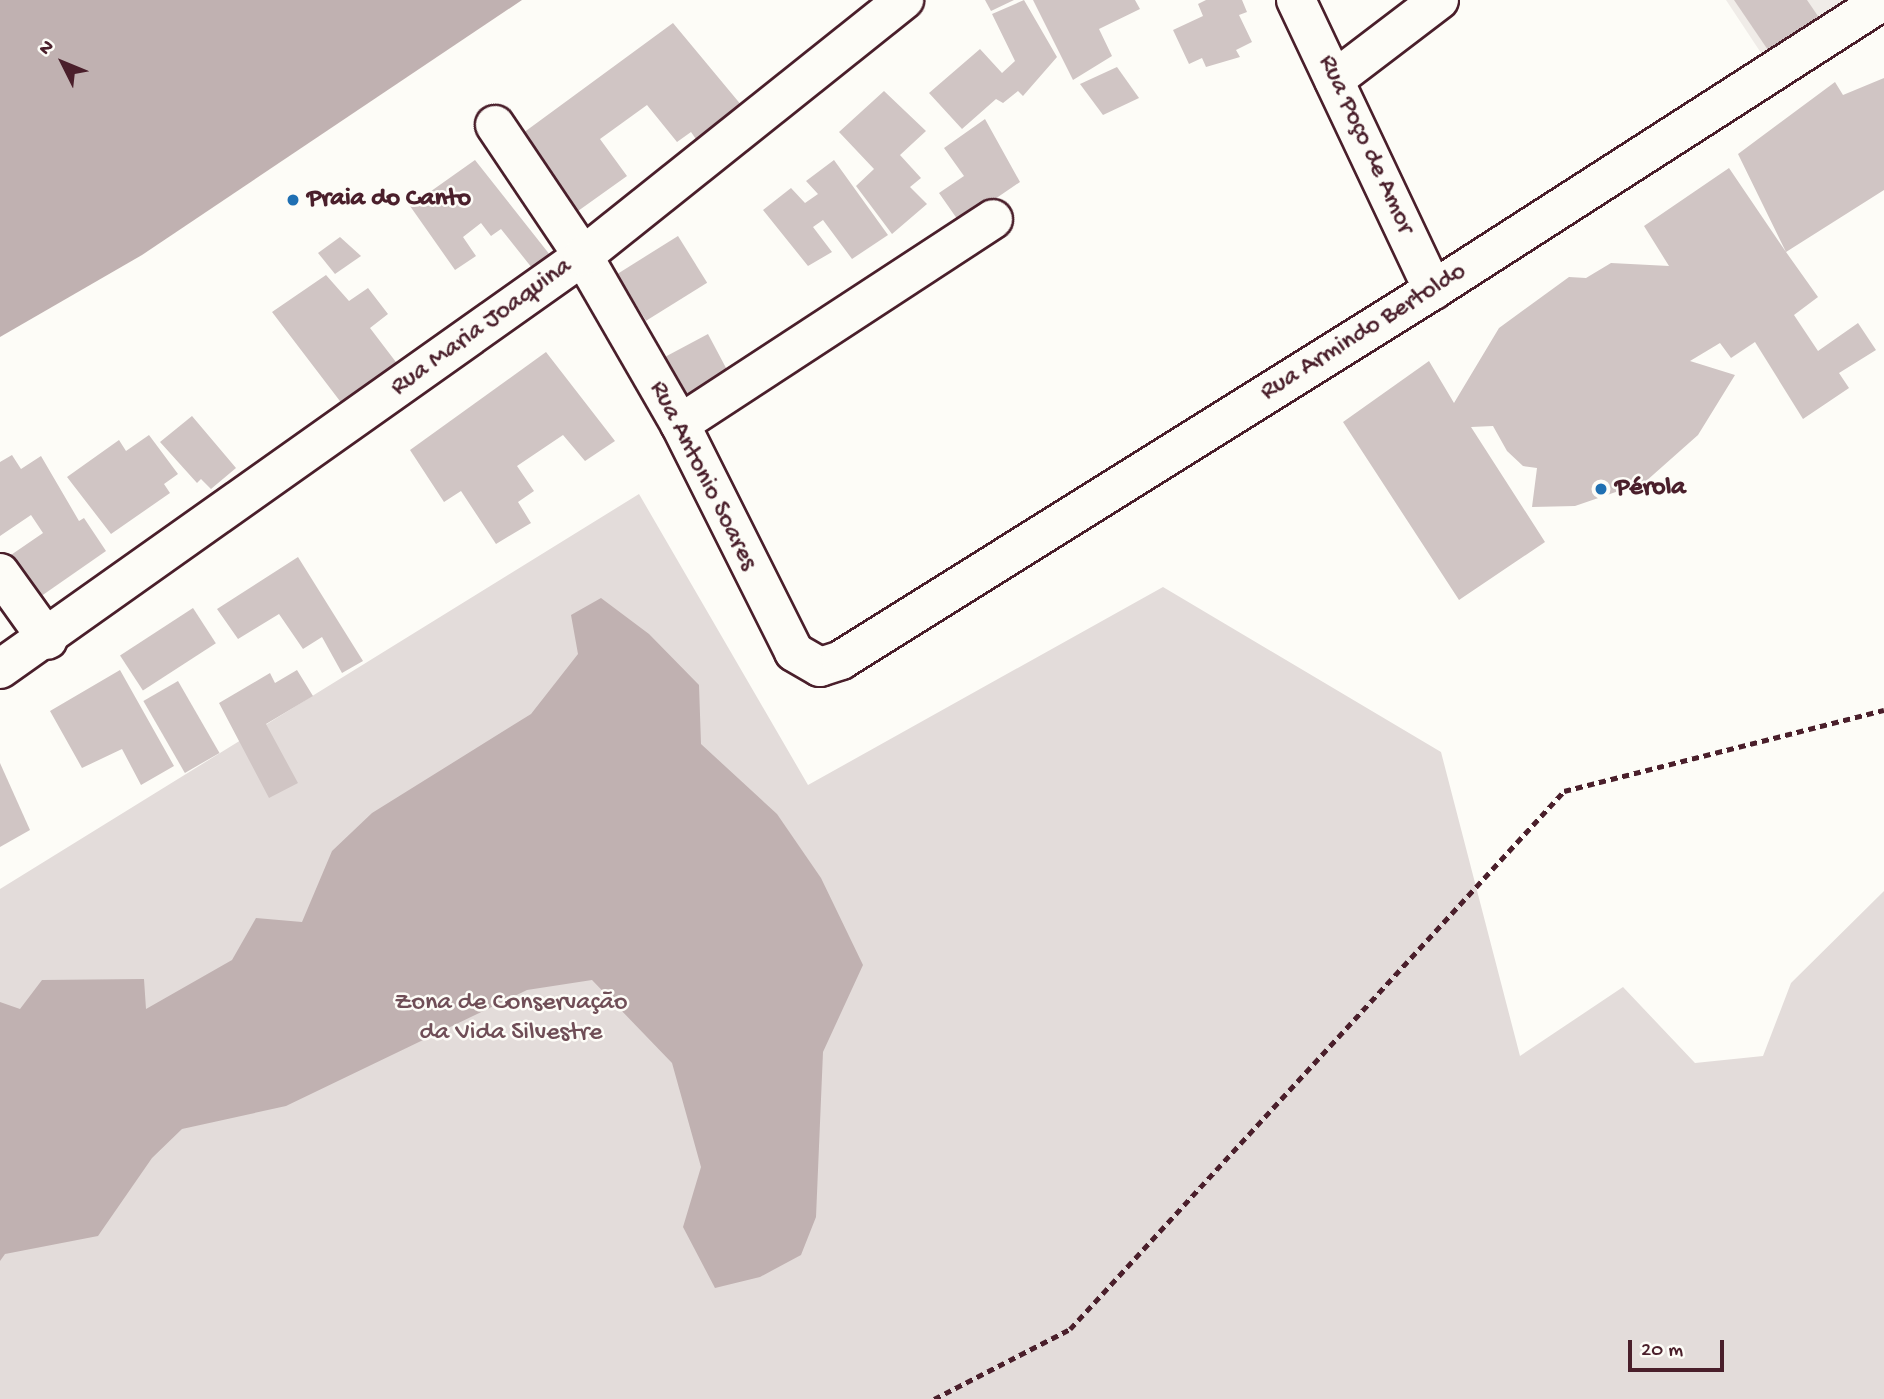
<!DOCTYPE html>
<html>
<head>
<meta charset="utf-8">
<style>
  body { margin:0 }
  #map { position:relative; width:1884px; height:1399px; overflow:hidden; background:#fdfcf7; font-family:"Gochi Hand",sans-serif }
  div>[style] { position:absolute }
  .built>* { inset:0; background:#f0ece8 }
  .green>* { inset:0; background:#e3dcda }
  .water>* { inset:0; background:#c0b1b1 }
  .building>* { inset:0; background:#d0c5c4; transform-origin:0 0 }
  .path>* { height:4.5px; margin-top:-2.25px; transform-origin:0; background:repeating-linear-gradient(90deg,#4a1f2b 0 7px,transparent 0 12px) }
  .roads { filter:drop-shadow(2px 0 #4a1f2b) drop-shadow(-2px 0 #4a1f2b) drop-shadow(0 2px #4a1f2b) drop-shadow(0 -2px #4a1f2b) }
  .minor>* { height:38px; margin:-19px; padding:0 19px; transform-origin:19px; border-radius:19px; background:#fdfcf7 }
  .dots>* { width:19px; height:19px; translate:-50% -50%; box-sizing:border-box; border:4px solid #fdfcf7; border-radius:50% }
  span { translate:-50% -50%; white-space:nowrap; text-align:center; line-height:1.15; -webkit-text-stroke:5px #fdfcf7; paint-order:stroke }
  .street-label { font-size:26px; color:#4a1f2b }
  .poi-label { font-size:26px; color:#4a1f2b; font-weight:700 }
  .left { translate:0 -50%; text-align:left }
  .park-label { font-size:26px; color:#704e57 }
  .north { position:absolute; left:28px; top:28px; width:70px; height:70px; -webkit-text-stroke:5px #fdfcf7; paint-order:stroke; rotate:313deg; font-size:19px; font-weight:700; line-height:28px; text-align:center; color:#4a1f2b }
  .north::after { content:''; display:block; margin:auto; width:24px; height:32px; background:#4a1f2b; clip-path:polygon(50% 0,100% 100%,50% 72%,0 100%) }
  .scale { position:absolute; left:1628px; top:1340px; width:96px; height:32px; box-sizing:border-box; border:4px solid #4a1f2b; border-top:0; padding-left:9px; font-size:21px; line-height:24px; white-space:nowrap; color:#4a1f2b; -webkit-text-stroke:5px #fdfcf7; paint-order:stroke }
</style>
</head>
<body>
<div id="map">
  <div class="built">
    <div style="clip-path:polygon(1726px 0,1856px 0,1767px 62px)"></div>
  </div>
  <div class="green">
    <div style="clip-path:polygon(639px 494px,808px 785px,1163px 587px,1441px 752px,1520px 1056px,1623px 987px,1695px 1063px,1763px 1056px,1791px 983px,1884px 891px,1884px 1399px,0 1399px,0 889px)"></div>
  </div>
  <div class="water">
    <div style="clip-path:polygon(0 0,522px 0,142px 255px,0 337px)"></div>
    <div style="clip-path:polygon(601px 598px,649px 634px,699px 685px,701px 744px,777px 814px,821px 878px,863px 965px,823px 1052px,816px 1217px,801px 1255px,760px 1277px,715px 1288px,683px 1227px,701px 1167px,672px 1063px,592px 980px,527px 990px,286px 1106px,182px 1129px,152px 1158px,98px 1236px,5px 1254px,0 1261px,0 1002px,20px 1009px,42px 980px,144px 979px,146px 1009px,232px 960px,256px 918px,302px 922px,332px 851px,372px 813px,531px 714px,578px 654px,571px 615px)"></div>
  </div>
  <div class="building">
    <div style="clip-path:polygon(985px 0,1014px 0,991px 11px)"></div>
    <div style="clip-path:polygon(1024px 0,1057px 57px,1023px 96px,1018px 91px,1003px 103px,996px 99px,962px 129px,929px 93px,980px 49px,1002px 73px,1015px 61px,992px 14px)"></div>
    <div style="clip-path:polygon(1033px 0,1135px 0,1140px 9px,1099px 29px,1112px 56px,1073px 80px)"></div>
    <div style="clip-path:polygon(1206px 0,1242px 0,1247px 12px,1239px 15px,1252px 42px,1236px 50px,1240px 57px,1206px 67px,1202px 58px,1189px 64px,1173px 30px,1203px 16px,1198px 4px)"></div>
    <div style="clip-path:polygon(1734px 0,1807px 0,1820px 19px,1770px 53px)"></div>
    <div style="clip-path:polygon(673px 23px,747px 112px,700px 145px,691px 132px,677px 142px,647px 105px,600px 139px,627px 176px,578px 211px,519px 136px)"></div>
    <div style="clip-path:polygon(1117px 67px,1139px 98px,1103px 115px,1080px 84px)"></div>
    <div style="clip-path:polygon(1884px 78px,1884px 190px,1786px 252px,1818px 297px,1794px 315px,1818px 351px,1858px 323px,1876px 350px,1839px 373px,1849px 388px,1803px 419px,1755px 342px,1731px 358px,1720px 343px,1690px 361px,1735px 375px,1698px 435px,1645px 482px,1575px 506px,1532px 507px,1537px 468px,1523px 466px,1507px 451px,1493px 426px,1471px 427px,1545px 542px,1459px 600px,1343px 422px,1429px 361px,1454px 403px,1499px 328px,1569px 277px,1586px 278px,1611px 263px,1669px 266px,1644px 226px,1729px 168px,1786px 252px,1738px 154px,1835px 82px,1843px 95px)"></div>
    <div style="clip-path:polygon(884px 91px,926px 131px,900px 155px,921px 178px,910px 187px,927px 204px,892px 234px,856px 186px,874px 169px,839px 132px)"></div>
    <div style="clip-path:polygon(985px 119px,1020px 182px,960px 223px,939px 193px,964px 176px,944px 148px)"></div>
    <div style="clip-path:polygon(475px 160px,550px 255px,532px 268px,501px 229px,491px 236px,481px 223px,463px 237px,476px 256px,455px 270px,410px 206px)"></div>
    <div style="clip-path:polygon(834px 160px,888px 235px,852px 259px,823px 220px,813px 227px,832px 252px,808px 266px,763px 210px,791px 188px,805px 203px,818px 194px,806px 181px)"></div>
    <div style="left:678px;top:236px;width:55px;height:72px;rotate:58deg"></div>
    <div style="clip-path:polygon(340px 237px,361px 256px,335px 274px,318px 253px)"></div>
    <div style="clip-path:polygon(326px 275px,349px 301px,368px 288px,388px 314px,370px 328px,402px 370px,346px 409px,272px 312px)"></div>
    <div style="left:708px;top:334px;width:43px;height:51px;rotate:62deg"></div>
    <div style="clip-path:polygon(546px 352px,615px 441px,585px 461px,563px 435px,517px 466px,534px 491px,518px 502px,531px 523px,496px 544px,461px 491px,444px 502px,410px 450px)"></div>
    <div style="clip-path:polygon(192px 416px,236px 468px,211px 489px,201px 479px,197px 483px,160px 442px)"></div>
    <div style="clip-path:polygon(149px 435px,178px 474px,164px 484px,170px 493px,111px 534px,67px 477px,119px 440px,126px 451px)"></div>
    <div style="clip-path:polygon(12px 455px,21px 469px,41px 456px,79px 521px,84px 518px,106px 551px,37px 599px,8px 557px,43px 533px,31px 515px,0 536px,0 462px)"></div>
    <div style="clip-path:polygon(298px 557px,363px 661px,342px 673px,322px 637px,303px 649px,279px 614px,238px 639px,217px 609px)"></div>
    <div style="left:193px;top:608px;width:42px;height:87px;rotate:57deg"></div>
    <div style="clip-path:polygon(120px 670px,174px 766px,141px 785px,122px 749px,82px 768px,50px 711px)"></div>
    <div style="clip-path:polygon(297px 670px,313px 696px,266px 724px,298px 783px,269px 798px,219px 703px,270px 673px,275px 683px)"></div>
    <div style="left:178px;top:681px;width:83px;height:40px;rotate:60deg"></div>
    <div style="clip-path:polygon(0 763px,30px 830px,0 847px)"></div>
  </div>
  <div class="path">
    <div style="left:934px;top:1399px;width:153px;rotate:-27.2deg"></div>
    <div style="left:1070px;top:1329px;width:730px;rotate:-47.44deg"></div>
    <div style="left:1564px;top:791px;width:330px;rotate:-14.2deg"></div>
  </div>
  <div class="roads">
    <div class="minor">
      <div style="left:1296px;top:0;width:321px;rotate:64.7deg"></div>
      <div style="left:1334px;top:80px;width:132px;rotate:-37.3deg"></div>
      <div style="left:495px;top:125px;width:158px;rotate:56.1deg"></div>
      <div style="left:583px;top:256px;width:194px;rotate:60deg"></div>
      <div style="left:680px;top:424px;width:255px;rotate:63.4deg"></div>
      <div style="left:794px;top:652px;width:30px;rotate:30deg"></div>
      <div style="left:820px;top:667px;width:22px;rotate:-18deg"></div>
      <div style="left:841px;top:660px;width:698px;rotate:-32.01deg"></div>
      <div style="left:1433px;top:290px;width:536px;rotate:-32.74deg"></div>
      <div style="left:680px;top:424px;width:374px;rotate:-33.2deg"></div>
      <div style="left:0;top:573px;width:82px;rotate:54.4deg"></div>
      <div style="left:0;top:669px;width:714px;rotate:-35.31deg"></div>
      <div style="left:583px;top:256px;width:411px;rotate:-38.6deg"></div>
    </div>
  </div>
  <div class="dots">
    <div style="left:293px;top:200px;background:#1f6fb2"></div>
    <div style="left:1601px;top:489px;background:#1f6fb2"></div>
  </div>
  <div class="street-label">
    <span style="left:1365px;top:145px;rotate:65deg">Rua Poço de Amor</span>
    <span style="left:482px;top:328px;rotate:-36deg">Rua Maria Joaquina</span>
    <span style="left:1364px;top:333px;rotate:-32deg">Rua Armindo Bertoldo</span>
    <span style="left:702px;top:476px;rotate:63deg">Rua Antonio Soares</span>
  </div>
  <div class="poi-label">
    <span class="left" style="left:307px;top:200px">Praia do Canto</span>
    <span class="left" style="left:1615px;top:489px">Pérola</span>
  </div>
  <div class="park-label">
    <span style="left:511px;top:1019px">Zona de Conservação<br>da Vida Silvestre</span>
  </div>
  <div class="north">N</div>
  <div class="scale">20 m</div>
</div>
</body>
</html>
